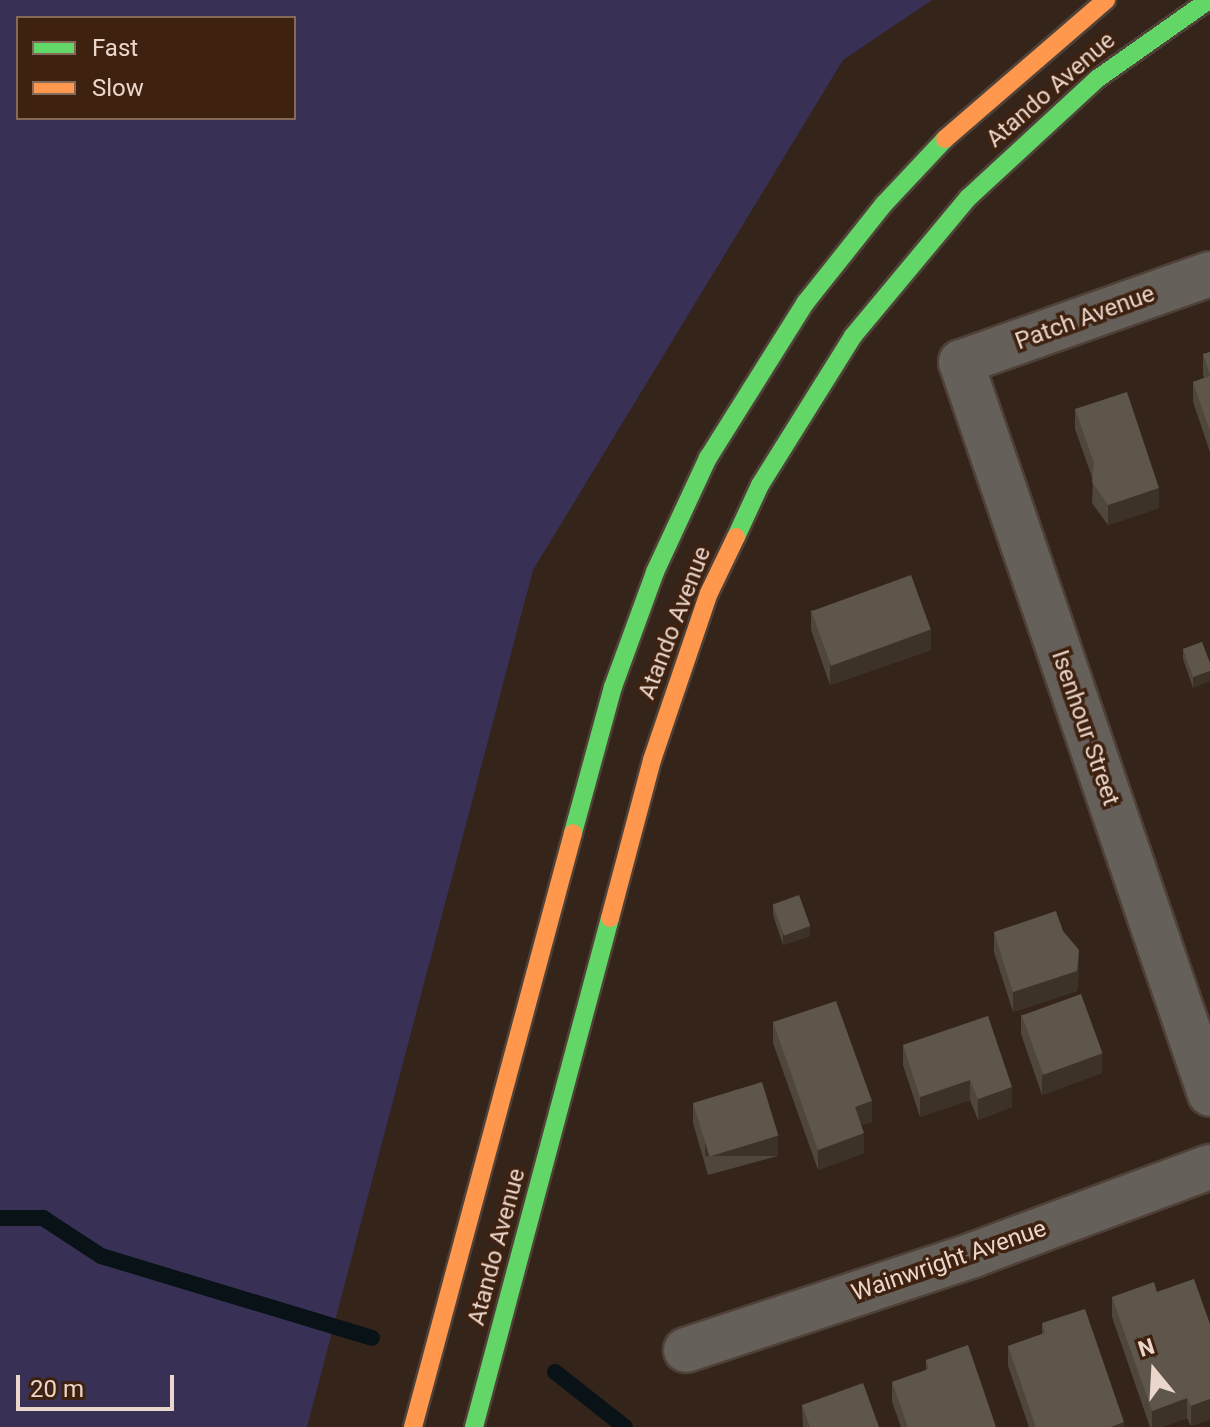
<!DOCTYPE html>
<html>
<head>
<meta charset="utf-8">
<style>
  body { margin:0 }
  #map { position:relative; width:1210px; height:1427px; overflow:hidden; background:#34241a; font-family:Roboto,sans-serif }
  div>[style] { position:absolute }
  .green>* { inset:0; background:#393155 }
  .stream>* { height:16px; margin:-8px; padding:0 8px; transform-origin:8px; border-radius:8px; background:#081217 }
  .roads { filter:drop-shadow(2px 0 #4f4138) drop-shadow(-2px 0 #4f4138) drop-shadow(0 2px #4f4138) drop-shadow(0 -2px #4f4138) }
  .street>* { height:44px; margin:-22px; padding:0 22px; transform-origin:22px; border-radius:22px; background:#66605b }
  .fast>* { height:18px; margin:-9px; padding:0 9px; transform-origin:9px; border-radius:9px; background:#63d668 }
  .slow>* { height:18px; margin:-9px; padding:0 9px; transform-origin:9px; border-radius:9px; background:#ff974d }
  .wall>* { inset:0; background:#4f473c }
  .shaded-wall>* { inset:0; background:#3d3228; transform-origin:0 0 }
  .building>* { inset:0; background:#5f564b; transform-origin:0 0 }
  span { translate:-50% -50%; white-space:nowrap; text-align:center; line-height:1.15; -webkit-text-stroke:7px #3e210f; paint-order:stroke }
  .street-label { font-size:24px; color:#ead6cb }
  .legend { position:absolute; left:16px; top:16px; width:280px; height:104px; box-sizing:border-box; background:#3e210f; border:2px solid #83695a; margin:0; padding:10px 14px; list-style:none; font-size:24px; color:#ead6cb }
  .legend li { display:flex; align-items:center; gap:16px; height:40px }
  .legend b { width:40px; border:2px solid #83695a }
  .north { position:absolute; left:1114px; top:1331px; width:80px; height:80px; -webkit-text-stroke:6px #3e210f; paint-order:stroke; rotate:342deg; font-size:22px; font-weight:700; line-height:32px; text-align:center; color:#ead6cb }
  .north::after { content:''; display:block; margin:auto; width:28px; height:36px; background:#ead6cb; clip-path:polygon(50% 0,100% 100%,50% 72%,0 100%) }
  .scale { position:absolute; left:16px; top:1375px; width:158px; height:36px; box-sizing:border-box; border:4px solid #ead6cb; border-top:0; padding-left:10px; font-size:24px; line-height:28px; white-space:nowrap; color:#ead6cb; -webkit-text-stroke:6px #3e210f; paint-order:stroke }
</style>
</head>
<body>
<div id="map">
  <div class="green">
    <div style="clip-path:polygon(evenodd,0 0,932px 0,843px 60px,533px 570px,307px 1427px,0 1427px,0 0,18px 18px,294px 18px,294px 118px,18px 118px,18px 18px)"></div>
  </div>
  <div class="stream">
    <div style="left:0;top:1218px;width:43px"></div>
    <div style="left:43px;top:1218px;width:69px;rotate:33.2deg"></div>
    <div style="left:101px;top:1256px;width:283px;rotate:16.8deg"></div>
    <div style="left:555px;top:1372px;width:89px;rotate:38.2deg"></div>
  </div>
  <div class="roads">
    <div class="street">
      <div style="left:1210px;top:274px;width:264px;rotate:160.5deg"></div>
      <div style="left:961px;top:362px;width:773px;rotate:71.21deg"></div>
      <div style="left:686px;top:1350px;width:302px;rotate:-18.3deg"></div>
      <div style="left:973px;top:1255px;width:253px;rotate:-20.4deg"></div>
    </div>
    <div class="fast">
      <div style="left:736px;top:537px;width:57px;rotate:-65.2deg"></div>
      <div style="left:760px;top:485px;width:176px;rotate:-58deg"></div>
      <div style="left:853px;top:336px;width:180px;rotate:-50.2deg"></div>
      <div style="left:968px;top:198px;width:176px;rotate:-42.7deg"></div>
      <div style="left:1097px;top:79px;width:137px;rotate:-35.2deg"></div>
      <div style="left:573px;top:833px;width:151px;rotate:-74.7deg"></div>
      <div style="left:613px;top:687px;width:122px;rotate:-69.9deg"></div>
      <div style="left:655px;top:572px;width:126px;rotate:-65.1deg"></div>
      <div style="left:708px;top:458px;width:184px;rotate:-57.9deg"></div>
      <div style="left:806px;top:302px;width:125px;rotate:-51.5deg"></div>
      <div style="left:884px;top:204px;width:89px;rotate:-46.8deg"></div>
      <div style="left:474px;top:1427px;width:527px;rotate:-75.04deg"></div>
    </div>
    <div class="slow">
      <div style="left:945px;top:139px;width:213px;rotate:-40.8deg"></div>
      <div style="left:610px;top:918px;width:163px;rotate:-75.1deg"></div>
      <div style="left:652px;top:760px;width:176px;rotate:-71.2deg"></div>
      <div style="left:709px;top:593px;width:62px;rotate:-64.3deg"></div>
      <div style="left:413px;top:1427px;width:615px;rotate:-74.92deg"></div>
    </div>
  </div>
  <div class="wall">
    <div style="clip-path:polygon(1210px 352px,1210px 452px,1193px 402px,1193px 382px,1204px 378px,1203px 374px,1203px 354px)"></div>
    <div style="clip-path:polygon(1075px 409px,1159px 508px,1108px 525px,1092px 503px,1093px 480px,1075px 429px)"></div>
    <div style="clip-path:polygon(811px 610px,931px 650px,830px 685px,811px 630px)"></div>
    <div style="clip-path:polygon(1202px 642px,1193px 688px,1183px 659px,1183px 649px)"></div>
    <div style="clip-path:polygon(773px 904px,810px 936px,783px 945px,773px 915px)"></div>
    <div style="clip-path:polygon(1063px 931px,1079px 970px,1077px 991px,1013px 1012px,994px 952px,994px 932px)"></div>
    <div style="clip-path:polygon(1021px 1014px,1102px 1073px,1042px 1095px,1021px 1034px)"></div>
    <div style="clip-path:polygon(988px 1016px,1012px 1107px,978px 1120px,970px 1100px,920px 1117px,903px 1065px,903px 1045px)"></div>
    <div style="clip-path:polygon(773px 1022px,872px 1122px,861px 1125px,864px 1153px,818px 1170px,773px 1043px)"></div>
    <div style="clip-path:polygon(693px 1103px,778px 1156px,708px 1175px,693px 1123px)"></div>
    <div style="clip-path:polygon(1194px 1279px,1191px 1426px,1187px 1418px,1162px 1427px,1150px 1427px,1112px 1317px,1112px 1297px,1157px 1292px)"></div>
    <div style="clip-path:polygon(1042px 1323px,1124px 1427px,1029px 1427px,1008px 1366px,1008px 1346px,1042px 1334px)"></div>
    <div style="clip-path:polygon(926px 1360px,996px 1427px,901px 1427px,892px 1402px,892px 1382px,926px 1370px)"></div>
    <div style="clip-path:polygon(802px 1405px,879px 1427px,803px 1427px)"></div>
  </div>
  <div class="shaded-wall">
    <div style="clip-path:polygon(1159px 488px,1159px 508px,1108px 525px,1108px 505px)"></div>
    <div style="clip-path:polygon(931px 629px,931px 650px,830px 685px,830px 665px)"></div>
    <div style="clip-path:polygon(1210px 671px,1210px 681px,1193px 688px,1193px 677px)"></div>
    <div style="clip-path:polygon(810px 926px,810px 936px,783px 945px,783px 934px)"></div>
    <div style="clip-path:polygon(1079px 950px,1079px 970px,1077px 991px,1013px 1012px,1013px 992px)"></div>
    <div style="clip-path:polygon(1102px 1053px,1102px 1073px,1042px 1095px,1042px 1075px)"></div>
    <div style="clip-path:polygon(970px 1080px,970px 1100px,920px 1117px,920px 1097px)"></div>
    <div style="clip-path:polygon(1012px 1087px,1012px 1107px,978px 1120px,978px 1099px)"></div>
    <div style="clip-path:polygon(872px 1101px,872px 1122px,855px 1127px,855px 1107px)"></div>
    <div style="clip-path:polygon(864px 1133px,864px 1153px,818px 1170px,818px 1150px)"></div>
    <div style="left:778px;top:1136px;width:20px;height:73px;rotate:90deg"></div>
    <div style="clip-path:polygon(1187px 1398px,1187px 1418px,1162px 1427px,1152px 1427px,1152px 1411px)"></div>
    <div style="clip-path:polygon(1210px 1399px,1210px 1420px,1191px 1426px,1191px 1406px)"></div>
    <div style="clip-path:polygon(1124px 1422px,1124px 1427px,1110px 1427px)"></div>
  </div>
  <div class="building">
    <div style="clip-path:polygon(1210px 352px,1210px 374px,1203px 354px)"></div>
    <div style="clip-path:polygon(1210px 376px,1210px 431px,1193px 382px)"></div>
    <div style="clip-path:polygon(1127px 392px,1159px 488px,1108px 505px,1092px 482px,1094px 463px,1075px 409px)"></div>
    <div style="left:911px;top:575px;width:58px;height:106px;rotate:70deg"></div>
    <div style="clip-path:polygon(1202px 642px,1210px 663px,1210px 671px,1193px 677px,1183px 649px)"></div>
    <div style="left:799px;top:895px;width:33px;height:28px;rotate:70deg"></div>
    <div style="clip-path:polygon(1056px 911px,1063px 931px,1079px 950px,1077px 971px,1013px 992px,994px 932px)"></div>
    <div style="left:1081px;top:994px;width:63px;height:63px;rotate:70deg"></div>
    <div style="clip-path:polygon(836px 1001px,872px 1101px,855px 1107px,864px 1133px,818px 1150px,773px 1022px)"></div>
    <div style="clip-path:polygon(988px 1016px,1012px 1087px,978px 1099px,970px 1080px,920px 1097px,903px 1045px)"></div>
    <div style="left:762px;top:1082px;width:56px;height:72px;rotate:73deg"></div>
    <div style="clip-path:polygon(1194px 1279px,1210px 1324px,1210px 1399px,1191px 1406px,1187px 1398px,1152px 1411px,1112px 1297px,1154px 1282px,1157px 1292px)"></div>
    <div style="clip-path:polygon(1085px 1309px,1124px 1422px,1110px 1427px,1036px 1427px,1008px 1346px,1045px 1333px,1042px 1323px)"></div>
    <div style="clip-path:polygon(968px 1345px,996px 1427px,908px 1427px,892px 1382px,929px 1369px,926px 1360px)"></div>
    <div style="clip-path:polygon(863px 1383px,879px 1427px,810px 1427px,802px 1405px)"></div>
  </div>
  <div class="street-label">
    <span style="left:1051px;top:90px;rotate:-41deg">Atando Avenue</span>
    <span style="left:1085px;top:318px;rotate:-20deg">Patch Avenue</span>
    <span style="left:675px;top:623px;rotate:-69deg">Atando Avenue</span>
    <span style="left:1085px;top:728px;rotate:71deg">Isenhour Street</span>
    <span style="left:497px;top:1247px;rotate:-75deg">Atando Avenue</span>
    <span style="left:949px;top:1261px;rotate:-19deg">Wainwright Avenue</span>
  </div>
  <ul class="legend">
  <li><b style="height:10px;background:#63d668"></b>Fast</li>
  <li><b style="height:10px;background:#ff974d"></b>Slow</li>
  </ul>
  <div class="north">N</div>
  <div class="scale">20 m</div>
</div>
</body>
</html>
